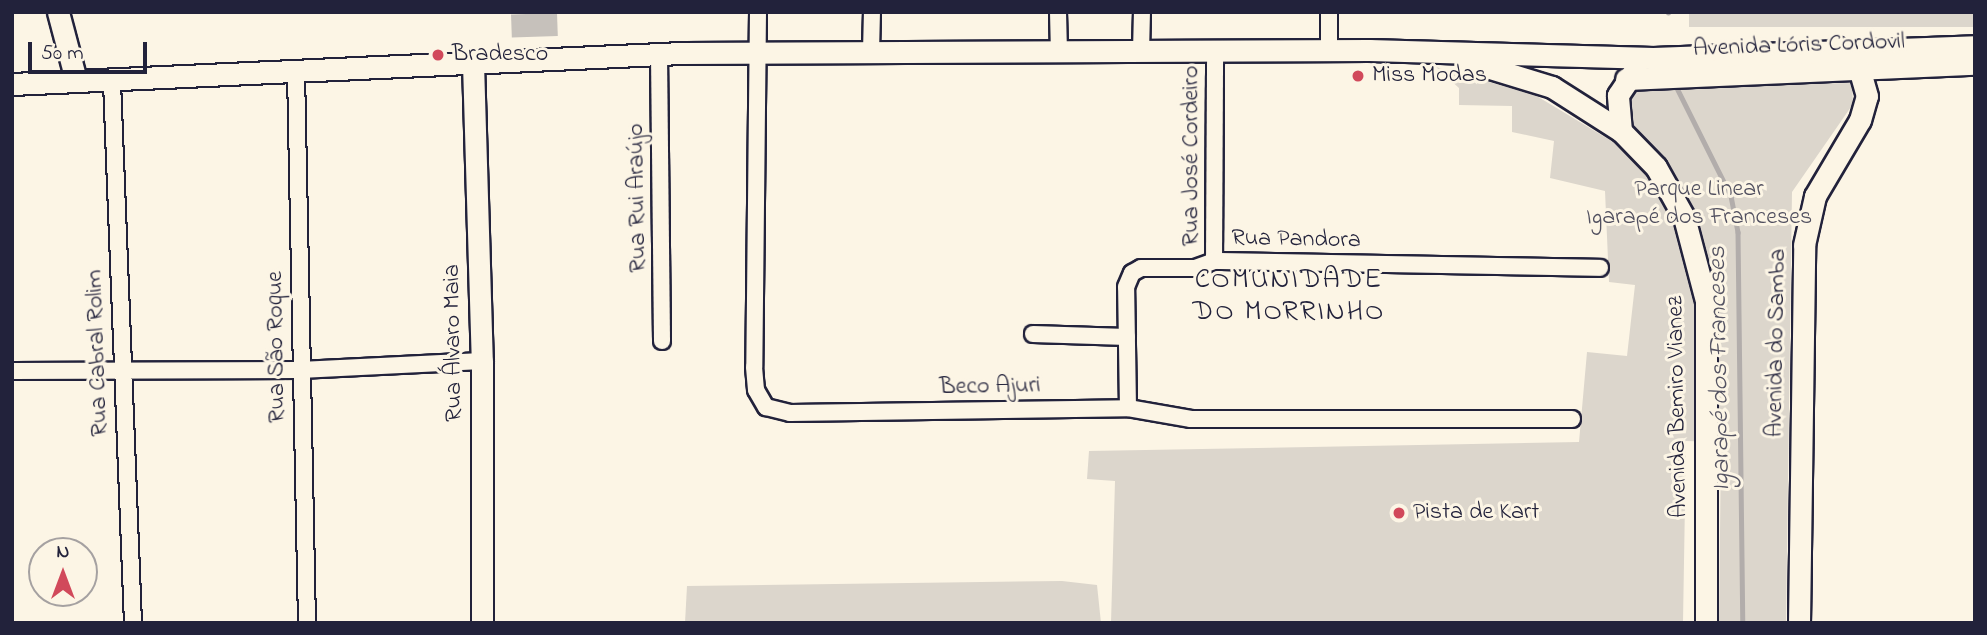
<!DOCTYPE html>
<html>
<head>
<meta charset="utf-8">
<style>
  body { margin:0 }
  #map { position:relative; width:1987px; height:635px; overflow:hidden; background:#fcf5e5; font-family:"Indie Flower",sans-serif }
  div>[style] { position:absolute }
  .green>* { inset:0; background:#dcd6cc; transform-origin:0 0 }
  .stream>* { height:4.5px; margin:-2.25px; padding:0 2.25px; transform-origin:2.25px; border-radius:2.25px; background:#b2adab }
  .building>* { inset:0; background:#c6c1bb; transform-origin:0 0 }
  .roads { filter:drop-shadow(2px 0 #22223b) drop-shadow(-2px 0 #22223b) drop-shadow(0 2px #22223b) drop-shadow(0 -2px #22223b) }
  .minor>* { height:16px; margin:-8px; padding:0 8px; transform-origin:8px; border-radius:8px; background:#fcf5e5 }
  .tertiary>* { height:21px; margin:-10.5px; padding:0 10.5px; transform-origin:10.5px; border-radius:10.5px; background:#fcf5e5 }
  .dots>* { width:19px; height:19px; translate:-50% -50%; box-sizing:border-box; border:4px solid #fcf5e5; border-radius:50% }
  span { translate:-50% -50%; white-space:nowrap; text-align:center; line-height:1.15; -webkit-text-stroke:6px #fcf5e5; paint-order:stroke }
  .street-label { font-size:24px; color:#22223b }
  .poi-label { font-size:24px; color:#22223b }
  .left { translate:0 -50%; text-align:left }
  .park-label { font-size:24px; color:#504f5f }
  .water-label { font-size:26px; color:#545362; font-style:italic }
  .quarter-label { font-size:28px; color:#22223b; letter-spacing:2px }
  .frame { position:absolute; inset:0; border:14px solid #22223b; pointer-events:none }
  .north { position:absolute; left:28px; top:537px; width:70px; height:70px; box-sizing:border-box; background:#fcf5e5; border:2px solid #a5a1a1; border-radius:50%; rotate:0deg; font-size:19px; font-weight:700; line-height:28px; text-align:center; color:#22223b }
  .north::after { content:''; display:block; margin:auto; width:24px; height:32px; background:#d1495b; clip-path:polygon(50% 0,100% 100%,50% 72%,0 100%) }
  .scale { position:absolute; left:28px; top:42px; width:119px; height:32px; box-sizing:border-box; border:4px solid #22223b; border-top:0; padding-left:9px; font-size:21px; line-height:24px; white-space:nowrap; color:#22223b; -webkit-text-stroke:5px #fcf5e5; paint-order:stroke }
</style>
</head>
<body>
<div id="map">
  <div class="green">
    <div style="left:1689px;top:12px;width:286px;height:15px"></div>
    <div style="clip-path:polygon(1436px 67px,1535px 95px,1623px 148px,1631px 118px,1625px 101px,1637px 86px,1852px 83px,1853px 104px,1792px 192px,1786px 623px,1719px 623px,1721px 442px,1686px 441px,1683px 623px,1111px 623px,1115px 481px,1087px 479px,1089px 451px,1579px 442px,1587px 352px,1627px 356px,1635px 285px,1609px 282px,1605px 191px,1550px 178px,1554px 141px,1512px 132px,1512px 106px,1459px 105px,1459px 88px)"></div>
    <div style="clip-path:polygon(1062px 581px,1097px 585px,1101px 623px,685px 623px,687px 586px)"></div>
  </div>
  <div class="stream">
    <div style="left:1668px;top:13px;width:1px;rotate:-90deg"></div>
    <div style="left:1676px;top:86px;width:123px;rotate:63.4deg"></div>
    <div style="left:1731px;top:196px;width:37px;rotate:79deg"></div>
    <div style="left:1738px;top:232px;width:391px;rotate:89.3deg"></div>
  </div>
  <div class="building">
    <div style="left:557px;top:13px;width:23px;height:46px;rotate:88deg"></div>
  </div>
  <div class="roads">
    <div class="minor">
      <div style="left:758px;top:12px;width:355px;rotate:90.6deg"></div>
      <div style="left:754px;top:367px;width:23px;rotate:85deg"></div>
      <div style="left:756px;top:390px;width:20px;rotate:60deg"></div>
      <div style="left:766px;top:407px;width:25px;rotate:14deg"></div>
      <div style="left:790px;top:413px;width:338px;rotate:-0.8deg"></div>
      <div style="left:1128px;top:408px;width:64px;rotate:9.9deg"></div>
      <div style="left:1191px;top:419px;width:381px"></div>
      <div style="left:1058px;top:12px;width:40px;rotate:88.6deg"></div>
      <div style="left:1329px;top:12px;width:39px;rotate:90deg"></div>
      <div style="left:871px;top:52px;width:40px;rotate:-88.6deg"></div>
      <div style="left:1141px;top:52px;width:40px;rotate:-88.6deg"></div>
      <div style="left:659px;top:54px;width:287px;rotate:89.4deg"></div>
      <div style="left:296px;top:71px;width:552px;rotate:88.86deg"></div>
      <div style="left:112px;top:82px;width:541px;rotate:87.78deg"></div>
      <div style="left:1214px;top:261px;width:210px;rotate:-89.7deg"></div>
      <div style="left:1033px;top:334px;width:94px;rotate:1.8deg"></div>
      <div style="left:12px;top:371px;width:288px;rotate:-0.2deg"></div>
      <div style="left:300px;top:370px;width:182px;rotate:-2.8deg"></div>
      <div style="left:1128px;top:408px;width:121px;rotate:-90.9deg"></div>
      <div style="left:1126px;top:287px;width:15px;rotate:-67deg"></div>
      <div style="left:1132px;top:273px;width:10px;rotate:-29deg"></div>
      <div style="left:1141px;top:268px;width:54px"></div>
      <div style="left:1195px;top:268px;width:20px;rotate:-20deg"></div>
      <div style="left:1214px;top:261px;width:386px;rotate:1deg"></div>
    </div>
    <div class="tertiary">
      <div style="left:58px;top:12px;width:70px;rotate:75.2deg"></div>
      <div style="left:1467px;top:61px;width:89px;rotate:17deg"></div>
      <div style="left:1552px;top:87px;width:82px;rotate:32.5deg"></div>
      <div style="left:1621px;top:131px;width:50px;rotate:45.8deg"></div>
      <div style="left:1656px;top:167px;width:57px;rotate:60.8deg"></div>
      <div style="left:1684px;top:217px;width:87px;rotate:75.3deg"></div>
      <div style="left:1706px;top:301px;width:322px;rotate:90deg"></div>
      <div style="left:473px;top:63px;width:298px;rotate:88.3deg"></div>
      <div style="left:482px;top:361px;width:262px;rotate:90deg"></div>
      <div style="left:1626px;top:79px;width:349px;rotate:-2.5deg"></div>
      <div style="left:12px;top:84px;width:672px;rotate:-2.65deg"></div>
      <div style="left:683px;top:53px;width:686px;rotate:-0.25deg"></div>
      <div style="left:1369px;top:50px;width:284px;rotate:1.6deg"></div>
      <div style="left:1653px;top:58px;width:322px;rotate:-2.1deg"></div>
      <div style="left:1621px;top:131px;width:36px;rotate:-95deg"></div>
      <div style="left:1618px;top:95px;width:32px;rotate:-56deg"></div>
      <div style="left:1799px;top:623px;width:378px;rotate:-89.2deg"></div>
      <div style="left:1804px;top:245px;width:50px;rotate:-77.3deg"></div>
      <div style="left:1815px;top:196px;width:88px;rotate:-59.4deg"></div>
      <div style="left:1860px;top:120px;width:25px;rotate:-74deg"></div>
      <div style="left:1867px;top:96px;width:26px;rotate:-106deg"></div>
      <div style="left:1860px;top:71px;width:33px;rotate:-134deg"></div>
    </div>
  </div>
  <div class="dots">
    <div style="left:438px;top:55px;background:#d1495b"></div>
    <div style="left:1358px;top:76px;background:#d1495b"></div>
    <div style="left:1399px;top:513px;background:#d1495b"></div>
  </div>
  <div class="street-label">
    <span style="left:1799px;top:46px;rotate:-2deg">Avenida Lóris Cordovil</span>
    <span style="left:1192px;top:156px;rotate:-90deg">Rua José Cordeiro</span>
    <span style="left:638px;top:198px;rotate:-91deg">Rua Rui Araújo</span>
    <span style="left:1296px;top:240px;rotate:1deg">Rua Pandora</span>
    <span style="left:454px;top:343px;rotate:-91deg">Rua Álvaro Maia</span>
    <span style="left:1777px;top:343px;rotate:-89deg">Avenida do Samba</span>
    <span style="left:277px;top:347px;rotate:-91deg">Rua São Roque</span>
    <span style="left:98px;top:353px;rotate:-92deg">Rua Cabral Rolim</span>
    <span style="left:990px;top:387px;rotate:-1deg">Beco Ajuri</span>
    <span style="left:1678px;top:407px;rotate:-91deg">Avenida Bemiro Vianez</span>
  </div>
  <div class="poi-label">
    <span class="left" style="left:452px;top:55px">Bradesco</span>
    <span class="left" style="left:1372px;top:76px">Miss Modas</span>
    <span class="left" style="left:1413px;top:513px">Pista de Kart</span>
  </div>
  <div class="park-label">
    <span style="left:1699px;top:204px">Parque Linear<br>Igarapé dos Franceses</span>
  </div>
  <div class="water-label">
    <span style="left:1721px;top:369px;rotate:-91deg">Igarapé dos Franceses</span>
  </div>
  <div class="quarter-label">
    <span style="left:1289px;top:297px">COMUNIDADE<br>DO MORRINHO</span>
  </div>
  <div class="frame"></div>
  <div class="north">N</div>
  <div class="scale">50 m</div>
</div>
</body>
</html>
